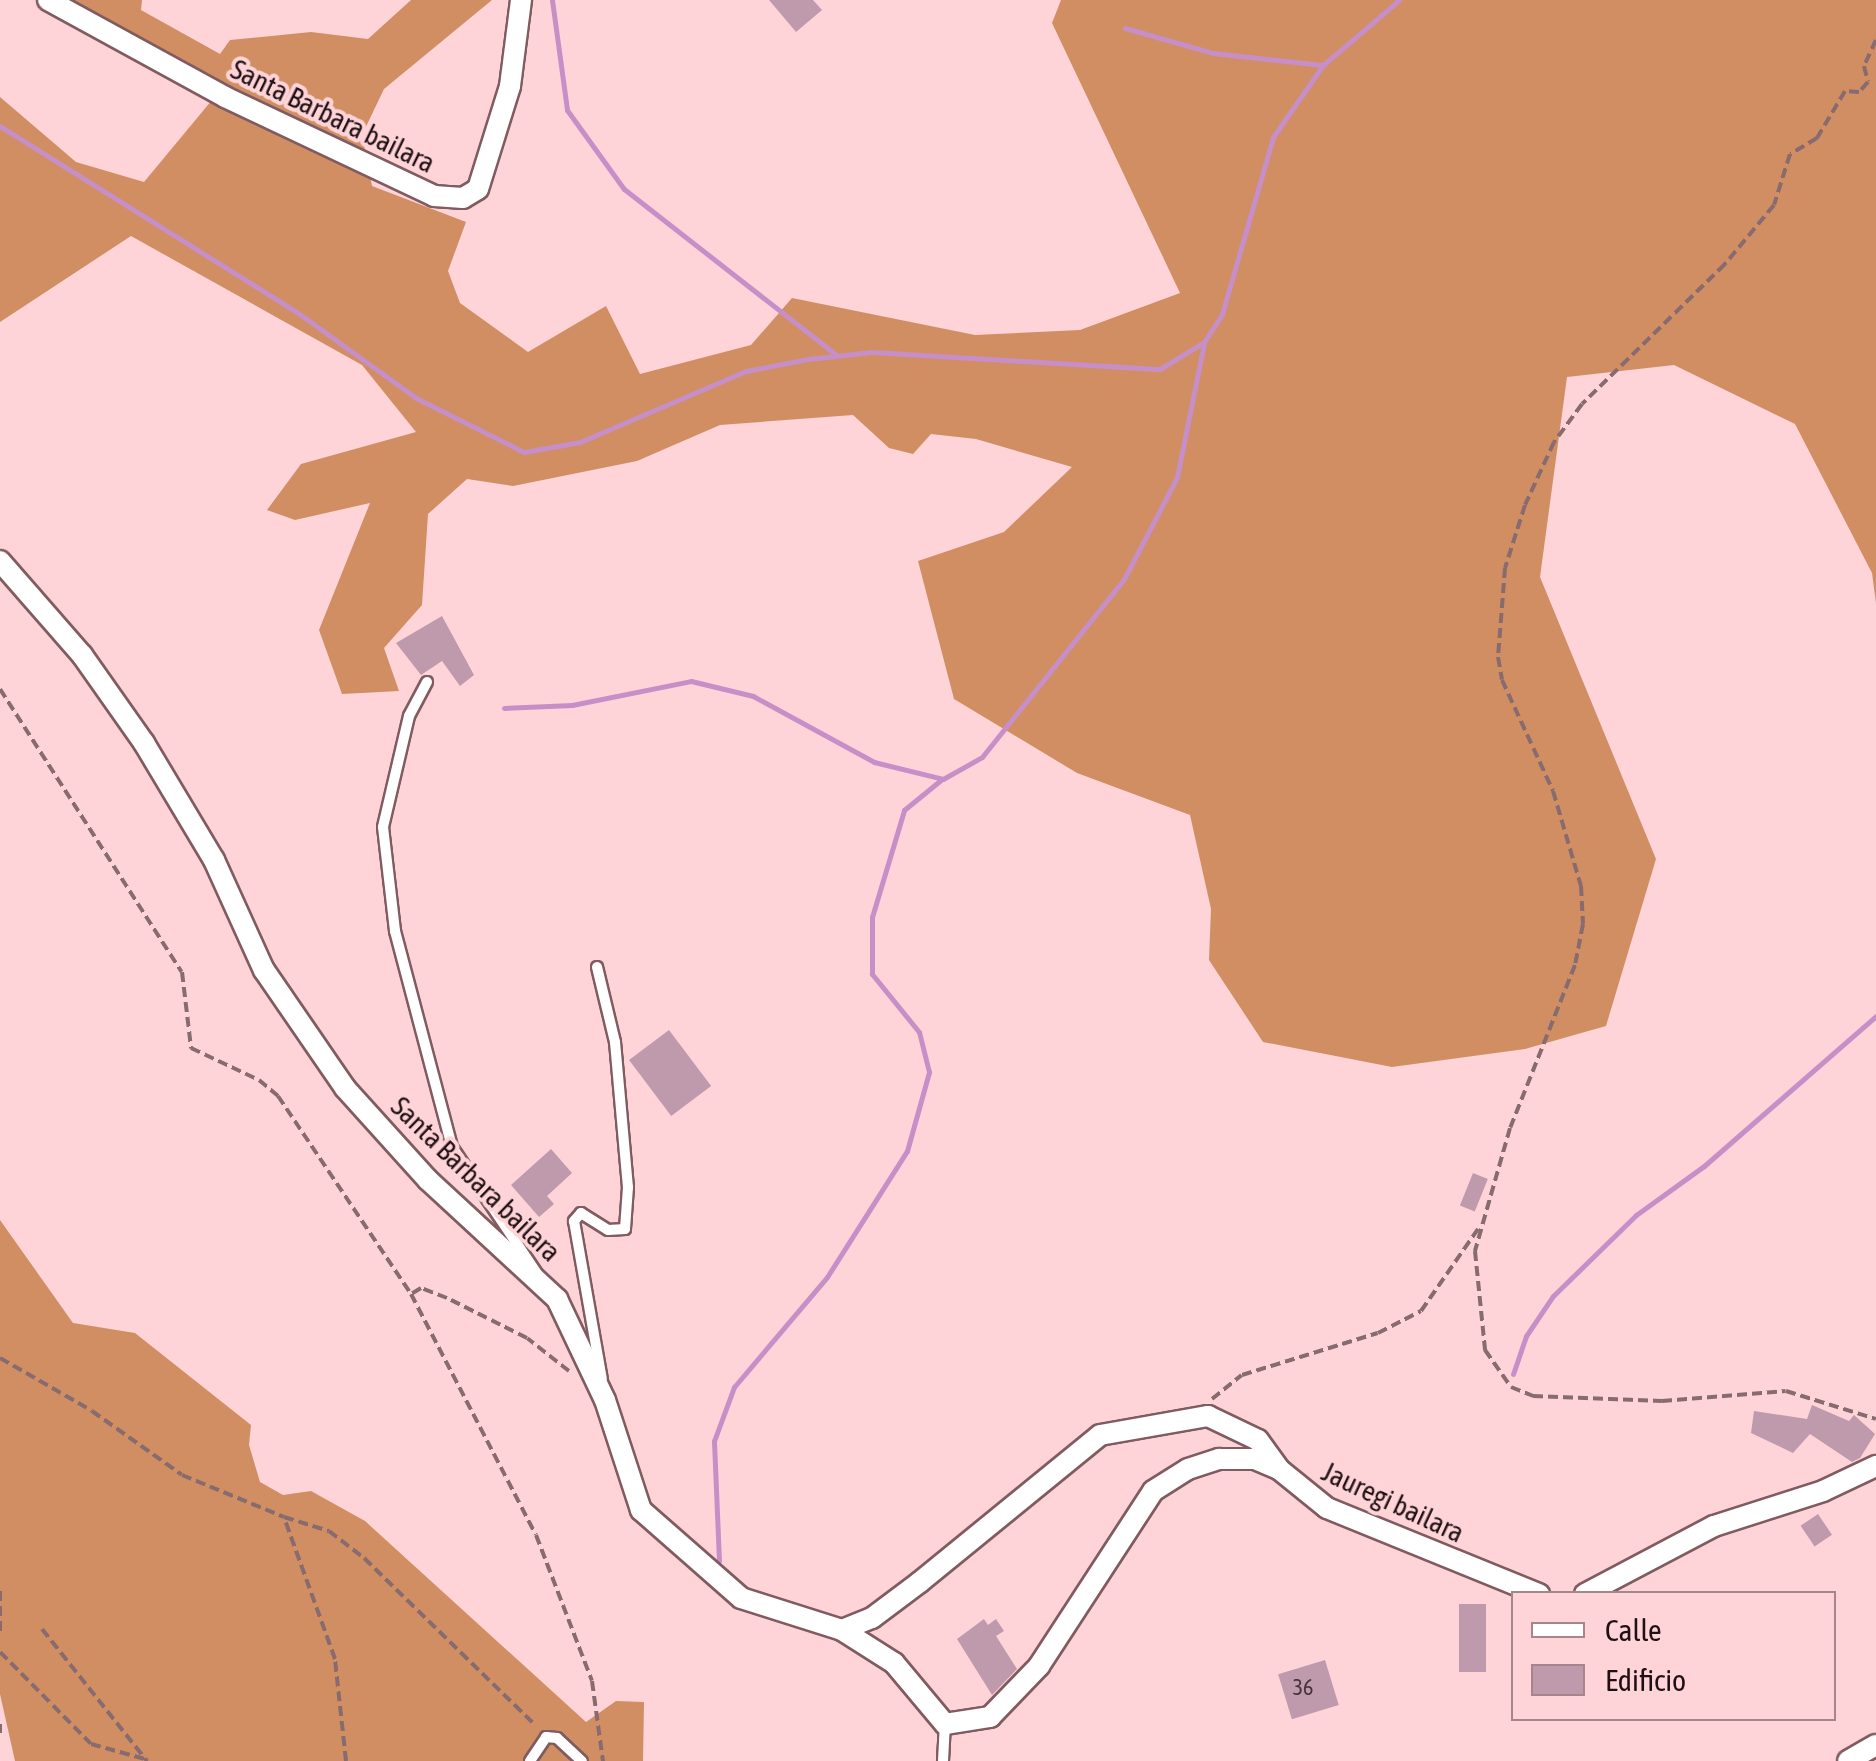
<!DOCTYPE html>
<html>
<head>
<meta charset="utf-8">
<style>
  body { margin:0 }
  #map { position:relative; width:1876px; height:1761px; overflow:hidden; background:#ffd4d9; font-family:"Asap Condensed",sans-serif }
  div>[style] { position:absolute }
  .forest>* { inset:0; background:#d18e62 }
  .stream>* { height:5px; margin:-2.5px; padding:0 2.5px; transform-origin:2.5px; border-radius:2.5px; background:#c78fc7 }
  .building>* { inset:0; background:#bf9aac; transform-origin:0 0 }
  .path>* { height:4px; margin-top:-2px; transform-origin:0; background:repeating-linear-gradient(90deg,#876b6f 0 10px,transparent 0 15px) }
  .roads { filter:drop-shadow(2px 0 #805b60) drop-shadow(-2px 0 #805b60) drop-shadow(0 2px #805b60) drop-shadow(0 -2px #805b60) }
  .lane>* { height:10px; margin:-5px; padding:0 5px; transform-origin:5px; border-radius:5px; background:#fff }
  .street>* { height:20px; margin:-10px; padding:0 10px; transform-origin:10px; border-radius:10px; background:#fff }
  span { translate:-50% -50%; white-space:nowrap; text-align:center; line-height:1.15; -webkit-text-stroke:8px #ffd4d9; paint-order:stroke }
  .number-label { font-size:22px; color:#473339 }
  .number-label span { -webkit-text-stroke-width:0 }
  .street-label { font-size:28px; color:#1f1113 }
  .legend { position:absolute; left:1511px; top:1591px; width:325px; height:130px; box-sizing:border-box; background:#ffd4d9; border:2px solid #a5868a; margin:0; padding:12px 18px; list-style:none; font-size:30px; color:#1f1113 }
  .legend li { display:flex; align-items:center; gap:20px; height:50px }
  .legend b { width:50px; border:2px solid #a5868a }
</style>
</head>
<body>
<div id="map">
  <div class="forest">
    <div style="clip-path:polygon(70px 0,142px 0,141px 10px,220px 54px,230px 40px,311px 32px,368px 39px,411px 0,492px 0,384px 89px,362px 135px,372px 186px,466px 222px,448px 271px,460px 303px,528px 352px,606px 306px,640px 374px,751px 345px,792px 298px,975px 335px,1080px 330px,1180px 293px,1052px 23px,1061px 0,1876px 0,1876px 603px,1872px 573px,1795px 424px,1674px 365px,1567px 377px,1540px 577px,1656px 859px,1606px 1026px,1525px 1049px,1392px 1067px,1263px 1042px,1209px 960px,1211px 909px,1190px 815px,1077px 773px,954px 699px,918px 561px,1004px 532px,1072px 467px,976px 439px,931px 434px,913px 454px,889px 448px,853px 415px,720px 425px,637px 461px,513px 486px,467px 479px,428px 514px,422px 605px,384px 648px,399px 691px,342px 694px,319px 630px,370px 503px,295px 520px,267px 510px,301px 464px,416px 432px,362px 365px,131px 236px,0 322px,0 97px,76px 162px,144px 182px,222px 88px)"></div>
    <div style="clip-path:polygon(0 1220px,73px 1323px,135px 1333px,251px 1425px,249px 1445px,260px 1482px,283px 1495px,311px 1491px,365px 1521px,586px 1722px,616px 1701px,644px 1702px,643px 1761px,15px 1761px,0 1694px)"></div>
  </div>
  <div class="stream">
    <div style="left:552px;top:0;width:111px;rotate:82.2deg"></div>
    <div style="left:567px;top:110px;width:97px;rotate:54.2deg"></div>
    <div style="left:624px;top:189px;width:268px;rotate:38deg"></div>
    <div style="left:1125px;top:28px;width:91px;rotate:15.9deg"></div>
    <div style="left:1213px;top:53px;width:110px;rotate:6.3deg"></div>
    <div style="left:0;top:126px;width:355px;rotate:32.1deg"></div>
    <div style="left:301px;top:315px;width:142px;rotate:35.8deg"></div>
    <div style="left:416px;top:398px;width:121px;rotate:26.6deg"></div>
    <div style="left:524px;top:452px;width:57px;rotate:-10.1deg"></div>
    <div style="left:580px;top:442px;width:181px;rotate:-23.2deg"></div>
    <div style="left:746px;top:371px;width:63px;rotate:-11deg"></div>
    <div style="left:808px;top:359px;width:64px;rotate:-6.2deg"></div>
    <div style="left:872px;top:352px;width:289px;rotate:3.4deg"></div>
    <div style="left:1160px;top:369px;width:52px;rotate:-31.5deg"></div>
    <div style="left:1204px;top:342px;width:33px;rotate:-57deg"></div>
    <div style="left:1222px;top:314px;width:184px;rotate:-73.9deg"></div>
    <div style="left:1273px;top:137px;width:88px;rotate:-55.2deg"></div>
    <div style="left:1323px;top:65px;width:100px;rotate:-40.5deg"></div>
    <div style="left:504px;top:708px;width:68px;rotate:-2.5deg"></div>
    <div style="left:572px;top:705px;width:121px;rotate:-11.4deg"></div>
    <div style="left:691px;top:681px;width:64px;rotate:13.6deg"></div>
    <div style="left:753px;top:696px;width:138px;rotate:28.6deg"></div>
    <div style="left:874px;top:762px;width:71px;rotate:13.8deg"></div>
    <div style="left:943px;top:779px;width:45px;rotate:-29.4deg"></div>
    <div style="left:982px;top:757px;width:228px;rotate:-51.4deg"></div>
    <div style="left:1124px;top:579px;width:115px;rotate:-62.5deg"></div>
    <div style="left:1177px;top:477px;width:137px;rotate:-78.6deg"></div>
    <div style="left:1513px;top:1374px;width:40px;rotate:-71.1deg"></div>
    <div style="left:1526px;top:1336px;width:48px;rotate:-56deg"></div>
    <div style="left:1553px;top:1296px;width:116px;rotate:-44.3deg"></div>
    <div style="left:1636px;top:1215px;width:84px;rotate:-35.8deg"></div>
    <div style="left:1704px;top:1166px;width:228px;rotate:-41.1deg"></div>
    <div style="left:719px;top:1561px;width:120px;rotate:-92.4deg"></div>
    <div style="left:714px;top:1441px;width:58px;rotate:-69.7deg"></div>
    <div style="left:734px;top:1387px;width:144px;rotate:-49.8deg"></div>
    <div style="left:827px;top:1277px;width:149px;rotate:-57.6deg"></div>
    <div style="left:907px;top:1151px;width:82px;rotate:-74.4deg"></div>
    <div style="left:929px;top:1072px;width:41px;rotate:-104deg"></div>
    <div style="left:919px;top:1032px;width:75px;rotate:-129deg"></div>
    <div style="left:872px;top:974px;width:57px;rotate:-90deg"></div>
    <div style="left:872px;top:917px;width:112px;rotate:-73.3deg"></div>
    <div style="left:904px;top:810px;width:49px;rotate:-39.2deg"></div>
  </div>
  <div class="building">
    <div style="clip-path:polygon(769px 0,813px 0,822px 10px,796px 32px)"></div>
    <div style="clip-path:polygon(442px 616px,474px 675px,460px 686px,442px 661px,421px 675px,396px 643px)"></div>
    <div style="left:669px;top:1030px;width:70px;height:50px;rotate:53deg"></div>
    <div style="clip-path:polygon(551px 1149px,572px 1173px,547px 1196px,554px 1204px,539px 1217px,511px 1185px)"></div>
    <div style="left:1473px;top:1173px;width:16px;height:35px;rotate:22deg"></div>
    <div style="clip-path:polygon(1812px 1405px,1849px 1421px,1854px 1415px,1875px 1434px,1860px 1458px,1852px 1462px,1810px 1434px,1793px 1453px,1751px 1433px,1754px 1411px,1807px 1419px)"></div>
    <div style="left:1818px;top:1514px;width:25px;height:21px;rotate:56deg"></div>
    <div style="left:1459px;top:1604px;width:27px;height:68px"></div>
    <div style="clip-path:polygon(984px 1619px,988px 1625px,996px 1619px,1004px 1631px,996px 1636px,1017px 1669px,992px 1695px,957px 1639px)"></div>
    <div style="left:1325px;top:1660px;width:47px;height:49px;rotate:73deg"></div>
  </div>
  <div class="path">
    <div style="left:1876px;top:40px;width:29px;rotate:115deg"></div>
    <div style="left:1864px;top:66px;width:16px;rotate:76deg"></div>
    <div style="left:1868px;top:82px;width:13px;rotate:132deg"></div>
    <div style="left:1859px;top:92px;width:14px;rotate:-176deg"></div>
    <div style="left:1845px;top:91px;width:55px;rotate:120.8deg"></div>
    <div style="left:1817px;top:138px;width:31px;rotate:149deg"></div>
    <div style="left:1790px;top:154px;width:53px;rotate:107.4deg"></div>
    <div style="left:1774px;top:205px;width:77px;rotate:129.7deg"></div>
    <div style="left:1725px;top:264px;width:200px;rotate:135.6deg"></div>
    <div style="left:1582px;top:404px;width:47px;rotate:126.4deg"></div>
    <div style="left:1554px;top:442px;width:69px;rotate:114.7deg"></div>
    <div style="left:1525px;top:505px;width:66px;rotate:107.6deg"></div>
    <div style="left:1505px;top:568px;width:89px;rotate:94.5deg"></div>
    <div style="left:1498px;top:657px;width:23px;rotate:80deg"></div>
    <div style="left:1502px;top:680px;width:122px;rotate:65.3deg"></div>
    <div style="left:1553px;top:791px;width:99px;rotate:73.6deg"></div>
    <div style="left:1581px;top:886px;width:38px;rotate:87deg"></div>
    <div style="left:1583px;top:924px;width:42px;rotate:101deg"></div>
    <div style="left:1575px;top:965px;width:175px;rotate:111.7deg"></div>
    <div style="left:1510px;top:1128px;width:128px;rotate:105.9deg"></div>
    <div style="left:1475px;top:1251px;width:100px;rotate:84.2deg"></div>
    <div style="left:1485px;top:1350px;width:45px;rotate:54.9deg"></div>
    <div style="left:1511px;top:1387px;width:24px;rotate:22deg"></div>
    <div style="left:1533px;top:1396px;width:129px;rotate:2.2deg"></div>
    <div style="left:1662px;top:1401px;width:124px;rotate:-4.6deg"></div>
    <div style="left:1786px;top:1391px;width:94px;rotate:17.3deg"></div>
    <div style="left:0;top:689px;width:336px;rotate:57.3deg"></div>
    <div style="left:182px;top:972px;width:77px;rotate:83.2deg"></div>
    <div style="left:191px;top:1048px;width:75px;rotate:25.2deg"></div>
    <div style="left:259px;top:1080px;width:25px;rotate:40deg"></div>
    <div style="left:278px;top:1096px;width:239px;rotate:56.1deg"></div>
    <div style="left:0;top:1358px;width:106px;rotate:29.9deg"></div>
    <div style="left:92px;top:1411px;width:110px;rotate:35.4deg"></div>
    <div style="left:182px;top:1475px;width:110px;rotate:22.4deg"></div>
    <div style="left:569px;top:1371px;width:53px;rotate:-141.8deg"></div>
    <div style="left:527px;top:1338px;width:89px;rotate:-153.4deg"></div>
    <div style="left:447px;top:1298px;width:28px;rotate:-159deg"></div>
    <div style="left:421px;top:1288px;width:12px;rotate:149deg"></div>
    <div style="left:411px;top:1294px;width:271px;rotate:62.6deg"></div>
    <div style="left:536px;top:1535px;width:156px;rotate:69deg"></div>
    <div style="left:592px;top:1681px;width:81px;rotate:82.2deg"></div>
    <div style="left:1212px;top:1399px;width:38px;rotate:-39deg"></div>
    <div style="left:1242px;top:1375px;width:142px;rotate:-17.2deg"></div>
    <div style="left:1378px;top:1333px;width:48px;rotate:-27.1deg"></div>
    <div style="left:1421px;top:1311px;width:100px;rotate:-55.2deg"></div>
    <div style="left:0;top:1591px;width:42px;rotate:90deg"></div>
    <div style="left:42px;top:1629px;width:169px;rotate:51.5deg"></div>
    <div style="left:0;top:1652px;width:129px;rotate:45.3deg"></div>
    <div style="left:91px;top:1744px;width:56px;rotate:15.5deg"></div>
    <div style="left:0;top:1724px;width:9px;rotate:90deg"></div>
    <div style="left:346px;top:1761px;width:103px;rotate:-96.2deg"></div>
    <div style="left:335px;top:1659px;width:151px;rotate:-109.8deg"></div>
    <div style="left:284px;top:1517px;width:47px;rotate:17.3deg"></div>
    <div style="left:329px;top:1531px;width:44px;rotate:37.6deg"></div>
    <div style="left:364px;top:1558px;width:240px;rotate:44.3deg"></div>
  </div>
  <div class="roads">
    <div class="lane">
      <div style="left:427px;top:682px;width:38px;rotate:118deg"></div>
      <div style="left:409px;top:716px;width:114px;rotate:103.2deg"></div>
      <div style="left:383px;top:827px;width:105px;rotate:83.4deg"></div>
      <div style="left:395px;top:931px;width:223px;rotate:75.2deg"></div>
      <div style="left:452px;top:1147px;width:151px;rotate:56.1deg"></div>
      <div style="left:597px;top:967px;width:77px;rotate:76.5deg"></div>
      <div style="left:615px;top:1042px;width:146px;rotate:84.9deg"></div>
      <div style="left:628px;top:1187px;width:42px;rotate:94.1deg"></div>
      <div style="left:625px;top:1229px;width:17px;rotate:177deg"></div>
      <div style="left:608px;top:1230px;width:32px;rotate:-148deg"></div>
      <div style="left:581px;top:1213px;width:11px;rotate:131deg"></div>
      <div style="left:574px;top:1221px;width:160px;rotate:80deg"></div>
      <div style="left:530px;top:1761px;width:29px;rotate:-56deg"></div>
      <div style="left:546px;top:1737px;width:11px;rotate:5deg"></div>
      <div style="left:557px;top:1738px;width:34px;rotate:43deg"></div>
      <div style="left:943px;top:1761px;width:37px;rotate:-87deg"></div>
    </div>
    <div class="street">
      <div style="left:48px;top:0;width:202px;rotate:28.7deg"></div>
      <div style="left:225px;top:97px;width:231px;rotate:25.3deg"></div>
      <div style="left:434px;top:196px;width:29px;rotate:4deg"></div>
      <div style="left:463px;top:198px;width:17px;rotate:-31deg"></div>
      <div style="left:478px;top:189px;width:108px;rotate:-72.7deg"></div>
      <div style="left:510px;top:86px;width:87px;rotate:-82.7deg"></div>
      <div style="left:0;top:561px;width:125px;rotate:48.9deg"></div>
      <div style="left:82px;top:655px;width:108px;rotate:54.8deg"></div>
      <div style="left:144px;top:743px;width:136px;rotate:59.1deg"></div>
      <div style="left:214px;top:860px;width:121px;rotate:65.6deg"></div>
      <div style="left:264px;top:970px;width:143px;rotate:55.5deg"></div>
      <div style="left:345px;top:1088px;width:124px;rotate:47.9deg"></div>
      <div style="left:428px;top:1180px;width:176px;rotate:42.7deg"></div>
      <div style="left:557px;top:1299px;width:112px;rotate:64.6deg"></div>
      <div style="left:605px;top:1400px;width:116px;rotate:71.9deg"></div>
      <div style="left:641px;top:1510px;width:133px;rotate:41.3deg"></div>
      <div style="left:741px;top:1598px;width:106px;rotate:17.6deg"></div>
      <div style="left:842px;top:1630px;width:32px;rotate:-22deg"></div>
      <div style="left:872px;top:1618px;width:60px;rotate:-36.9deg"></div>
      <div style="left:920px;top:1582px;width:232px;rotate:-39.2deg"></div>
      <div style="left:1100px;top:1435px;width:110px;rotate:-10deg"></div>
      <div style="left:1208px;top:1416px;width:55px;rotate:25.6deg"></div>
      <div style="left:1258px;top:1440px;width:37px;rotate:54deg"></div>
      <div style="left:1280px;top:1470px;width:60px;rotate:39deg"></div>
      <div style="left:1327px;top:1508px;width:229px;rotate:22.1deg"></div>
      <div style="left:1585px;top:1594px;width:146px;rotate:-27.8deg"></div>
      <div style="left:1714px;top:1526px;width:114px;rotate:-17.8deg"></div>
      <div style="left:1823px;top:1491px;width:59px;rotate:-25.3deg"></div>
      <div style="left:842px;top:1630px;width:62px;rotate:32.4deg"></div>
      <div style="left:894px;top:1663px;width:80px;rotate:50.1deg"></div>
      <div style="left:945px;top:1724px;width:46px;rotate:-8.8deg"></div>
      <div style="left:990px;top:1717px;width:71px;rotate:-46.1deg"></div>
      <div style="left:1039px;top:1666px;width:209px;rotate:-56.9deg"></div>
      <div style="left:1153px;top:1491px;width:41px;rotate:-32.2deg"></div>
      <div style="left:1188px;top:1469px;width:33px;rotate:-18deg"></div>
      <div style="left:1219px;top:1459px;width:36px"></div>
      <div style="left:1255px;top:1459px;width:25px;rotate:23deg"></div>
      <div style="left:1848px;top:1761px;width:32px;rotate:-30deg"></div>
    </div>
  </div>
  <div class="number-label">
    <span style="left:1303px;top:1688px">36</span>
  </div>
  <div class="street-label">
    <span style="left:333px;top:116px;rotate:26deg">Santa Barbara bailara</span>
    <span style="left:476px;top:1179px;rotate:44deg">Santa Barbara bailara</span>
    <span style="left:1393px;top:1502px;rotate:25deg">Jauregi bailara</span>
  </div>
  <ul class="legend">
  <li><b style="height:12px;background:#fff"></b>Calle</li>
  <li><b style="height:28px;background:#bf9aac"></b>Edificio</li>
  </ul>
</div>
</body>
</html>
